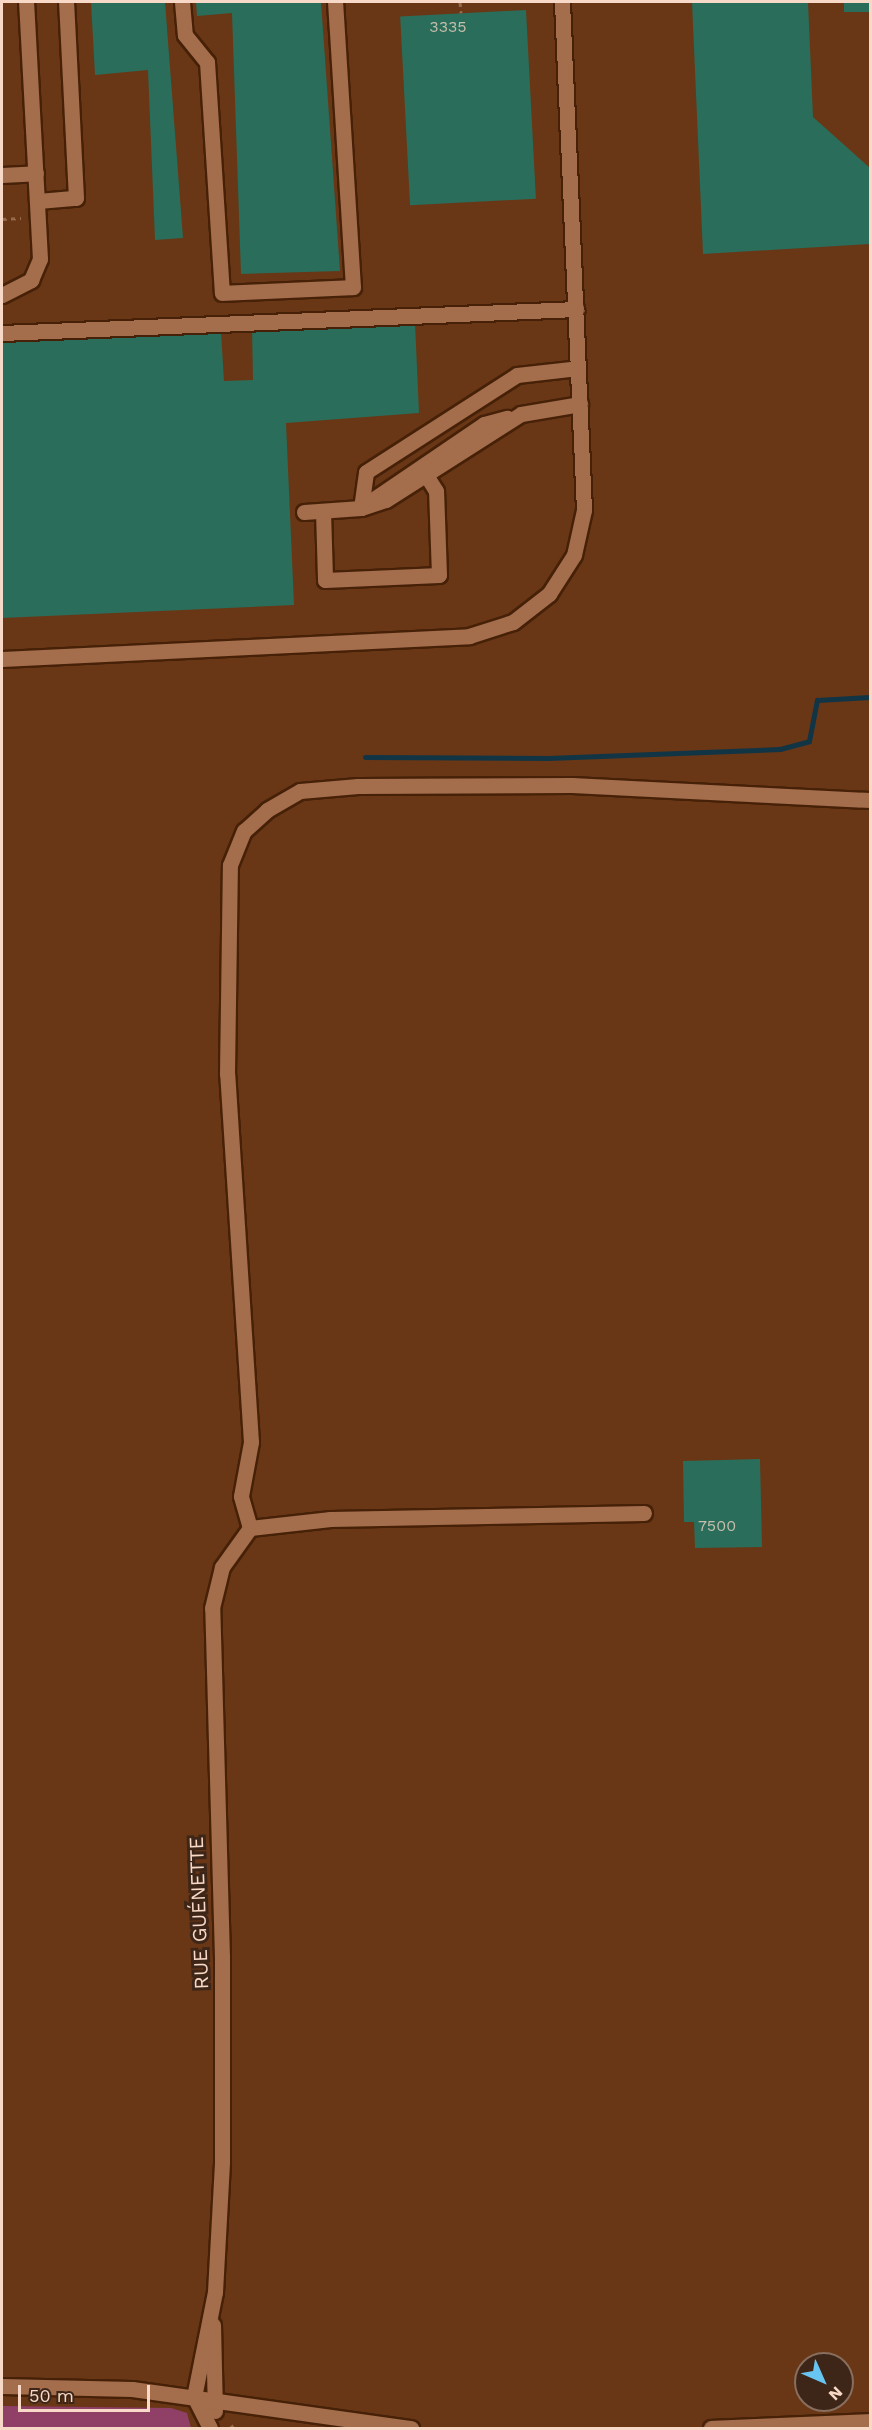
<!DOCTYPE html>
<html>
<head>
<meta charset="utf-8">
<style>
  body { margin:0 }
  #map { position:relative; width:872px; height:2430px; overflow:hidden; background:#693716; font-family:"Work Sans",sans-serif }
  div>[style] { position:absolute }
  .green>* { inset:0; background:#903f67 }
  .stream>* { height:5px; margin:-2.5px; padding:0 2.5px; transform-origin:2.5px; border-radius:2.5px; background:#113545 }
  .building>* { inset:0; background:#2a6d5a; transform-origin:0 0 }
  .path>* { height:3px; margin-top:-1.5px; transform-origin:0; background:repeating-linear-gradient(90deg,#95694c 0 4.5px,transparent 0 9px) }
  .roads { filter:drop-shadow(2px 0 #462107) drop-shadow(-2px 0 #462107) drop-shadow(0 2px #462107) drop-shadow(0 -2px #462107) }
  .minor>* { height:15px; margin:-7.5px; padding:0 7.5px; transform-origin:7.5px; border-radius:7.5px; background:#a46d4c }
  span { translate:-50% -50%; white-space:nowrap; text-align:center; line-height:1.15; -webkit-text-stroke:6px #3d2618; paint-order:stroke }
  .number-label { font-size:16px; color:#c4beac }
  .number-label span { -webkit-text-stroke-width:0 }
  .street-label { font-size:20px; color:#f8d9c7 }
  .frame { position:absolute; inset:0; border:3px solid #f8d9c7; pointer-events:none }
  .north { position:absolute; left:794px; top:2352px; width:60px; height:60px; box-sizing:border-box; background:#3d2618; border:2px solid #886e5e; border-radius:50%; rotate:135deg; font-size:16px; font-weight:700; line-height:24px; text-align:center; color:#f8d9c7 }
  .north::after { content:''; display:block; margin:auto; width:21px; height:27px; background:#68c4f0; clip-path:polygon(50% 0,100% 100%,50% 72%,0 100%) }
  .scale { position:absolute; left:18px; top:2385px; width:132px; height:27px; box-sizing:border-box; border:3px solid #f8d9c7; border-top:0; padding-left:8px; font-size:18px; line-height:21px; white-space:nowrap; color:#f8d9c7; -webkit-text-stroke:4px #3d2618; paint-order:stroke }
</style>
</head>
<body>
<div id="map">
  <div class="green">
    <div style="clip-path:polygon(2px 2406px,171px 2408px,187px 2413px,191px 2428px,2px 2428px)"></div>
  </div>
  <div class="stream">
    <div style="left:365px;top:757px;width:183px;rotate:0.3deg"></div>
    <div style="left:548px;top:758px;width:232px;rotate:-2.2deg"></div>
    <div style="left:780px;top:749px;width:30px;rotate:-15deg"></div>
    <div style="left:809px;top:741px;width:42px;rotate:-79deg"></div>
    <div style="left:817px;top:700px;width:53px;rotate:-3.2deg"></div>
  </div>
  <div class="building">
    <div style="clip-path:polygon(91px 2px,165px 2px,183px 238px,155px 240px,148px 70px,95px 75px)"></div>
    <div style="clip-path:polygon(196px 2px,321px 2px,340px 271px,241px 274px,232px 13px,197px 16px)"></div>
    <div style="clip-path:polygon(692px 2px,808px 2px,813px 117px,870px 168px,870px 244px,703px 254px)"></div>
    <div style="left:844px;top:2px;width:26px;height:10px"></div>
    <div style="left:526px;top:10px;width:189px;height:126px;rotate:87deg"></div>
    <div style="clip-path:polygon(415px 323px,419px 413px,286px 423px,294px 605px,2px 618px,2px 342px,221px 332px,224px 381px,253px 380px,252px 328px)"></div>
    <div style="clip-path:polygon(760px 1459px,762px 1547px,695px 1548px,694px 1522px,684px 1522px,683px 1461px)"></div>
  </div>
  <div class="path">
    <div style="left:460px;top:2px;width:11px;rotate:85deg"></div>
    <div style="left:2px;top:219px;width:19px;rotate:-3deg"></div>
    <div style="left:230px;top:2428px;width:5px;rotate:-37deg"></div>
  </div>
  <div class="roads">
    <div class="minor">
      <div style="left:182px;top:2px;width:33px;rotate:85deg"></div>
      <div style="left:185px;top:35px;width:35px;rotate:51deg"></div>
      <div style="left:207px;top:62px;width:231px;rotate:86.3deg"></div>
      <div style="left:222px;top:293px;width:131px;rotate:-2.6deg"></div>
      <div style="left:353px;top:287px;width:286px;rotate:-93.6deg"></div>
      <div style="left:2px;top:175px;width:34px;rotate:-3deg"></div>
      <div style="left:38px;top:201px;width:38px;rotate:-5deg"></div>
      <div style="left:76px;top:198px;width:196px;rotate:-92.9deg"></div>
      <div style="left:2px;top:295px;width:33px;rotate:-27deg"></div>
      <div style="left:31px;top:280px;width:23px;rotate:-67deg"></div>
      <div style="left:40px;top:259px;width:257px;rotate:-93.1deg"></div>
      <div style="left:2px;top:333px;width:575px;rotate:-2.39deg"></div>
      <div style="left:365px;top:505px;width:144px;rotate:-34.2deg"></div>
      <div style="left:484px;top:424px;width:24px;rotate:-15deg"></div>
      <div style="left:361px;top:508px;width:36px;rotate:-82deg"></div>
      <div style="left:366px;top:472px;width:179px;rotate:-32.7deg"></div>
      <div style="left:517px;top:375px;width:61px;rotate:-6.5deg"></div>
      <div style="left:323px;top:511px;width:69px;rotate:88.3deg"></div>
      <div style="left:325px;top:580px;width:114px;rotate:-2.5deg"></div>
      <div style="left:439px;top:575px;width:84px;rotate:-92deg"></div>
      <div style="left:436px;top:491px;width:19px;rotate:-122deg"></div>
      <div style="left:304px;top:512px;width:57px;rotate:-4deg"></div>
      <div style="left:361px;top:508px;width:26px;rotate:-18deg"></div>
      <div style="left:386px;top:500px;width:160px;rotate:-32.5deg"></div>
      <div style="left:521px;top:414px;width:60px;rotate:-9.6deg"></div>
      <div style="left:2px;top:659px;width:468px;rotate:-2.8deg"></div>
      <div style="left:469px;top:636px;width:46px;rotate:-17.7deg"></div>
      <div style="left:513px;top:622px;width:46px;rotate:-37.9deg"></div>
      <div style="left:549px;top:594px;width:46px;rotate:-57.3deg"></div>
      <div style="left:574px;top:555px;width:46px;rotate:-77.5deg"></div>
      <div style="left:584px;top:510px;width:508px;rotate:-92.48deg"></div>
      <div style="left:250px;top:1528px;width:33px;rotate:-106deg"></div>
      <div style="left:241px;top:1496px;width:55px;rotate:-79.5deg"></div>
      <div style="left:251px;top:1442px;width:369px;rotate:-93.7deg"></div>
      <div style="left:227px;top:1074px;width:209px;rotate:-89.2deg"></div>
      <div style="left:230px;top:865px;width:37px;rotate:-68deg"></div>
      <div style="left:244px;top:831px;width:31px;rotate:-42deg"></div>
      <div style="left:267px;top:810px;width:38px;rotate:-30deg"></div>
      <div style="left:300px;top:791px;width:58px;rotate:-4.9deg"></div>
      <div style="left:358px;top:786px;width:214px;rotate:-0.3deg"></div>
      <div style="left:572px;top:785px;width:298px;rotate:2.9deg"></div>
      <div style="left:250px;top:1528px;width:81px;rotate:-6.4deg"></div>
      <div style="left:330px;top:1519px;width:314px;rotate:-1.1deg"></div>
      <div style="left:213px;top:2325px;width:86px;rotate:88.7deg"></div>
      <div style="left:2px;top:2386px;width:130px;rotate:1.3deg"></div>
      <div style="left:132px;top:2389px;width:282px;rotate:8deg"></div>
      <div style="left:210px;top:2428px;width:35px;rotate:-117deg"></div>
      <div style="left:194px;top:2397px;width:107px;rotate:-78.7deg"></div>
      <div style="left:215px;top:2292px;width:131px;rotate:-86.9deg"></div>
      <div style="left:222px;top:2161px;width:204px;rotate:-90deg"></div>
      <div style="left:222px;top:1957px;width:349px;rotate:-91.6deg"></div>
      <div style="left:212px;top:1608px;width:42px;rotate:-76.3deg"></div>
      <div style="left:222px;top:1567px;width:48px;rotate:-54.3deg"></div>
      <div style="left:711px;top:2428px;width:159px;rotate:-2.5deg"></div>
    </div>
  </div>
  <div class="number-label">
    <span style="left:448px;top:27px">3335</span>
    <span style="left:717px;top:1526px">7500</span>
  </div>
  <div class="street-label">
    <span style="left:199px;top:1913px;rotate:-92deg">RUE GUÉNETTE</span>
  </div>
  <div class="frame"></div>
  <div class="north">N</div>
  <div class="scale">50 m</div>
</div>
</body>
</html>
